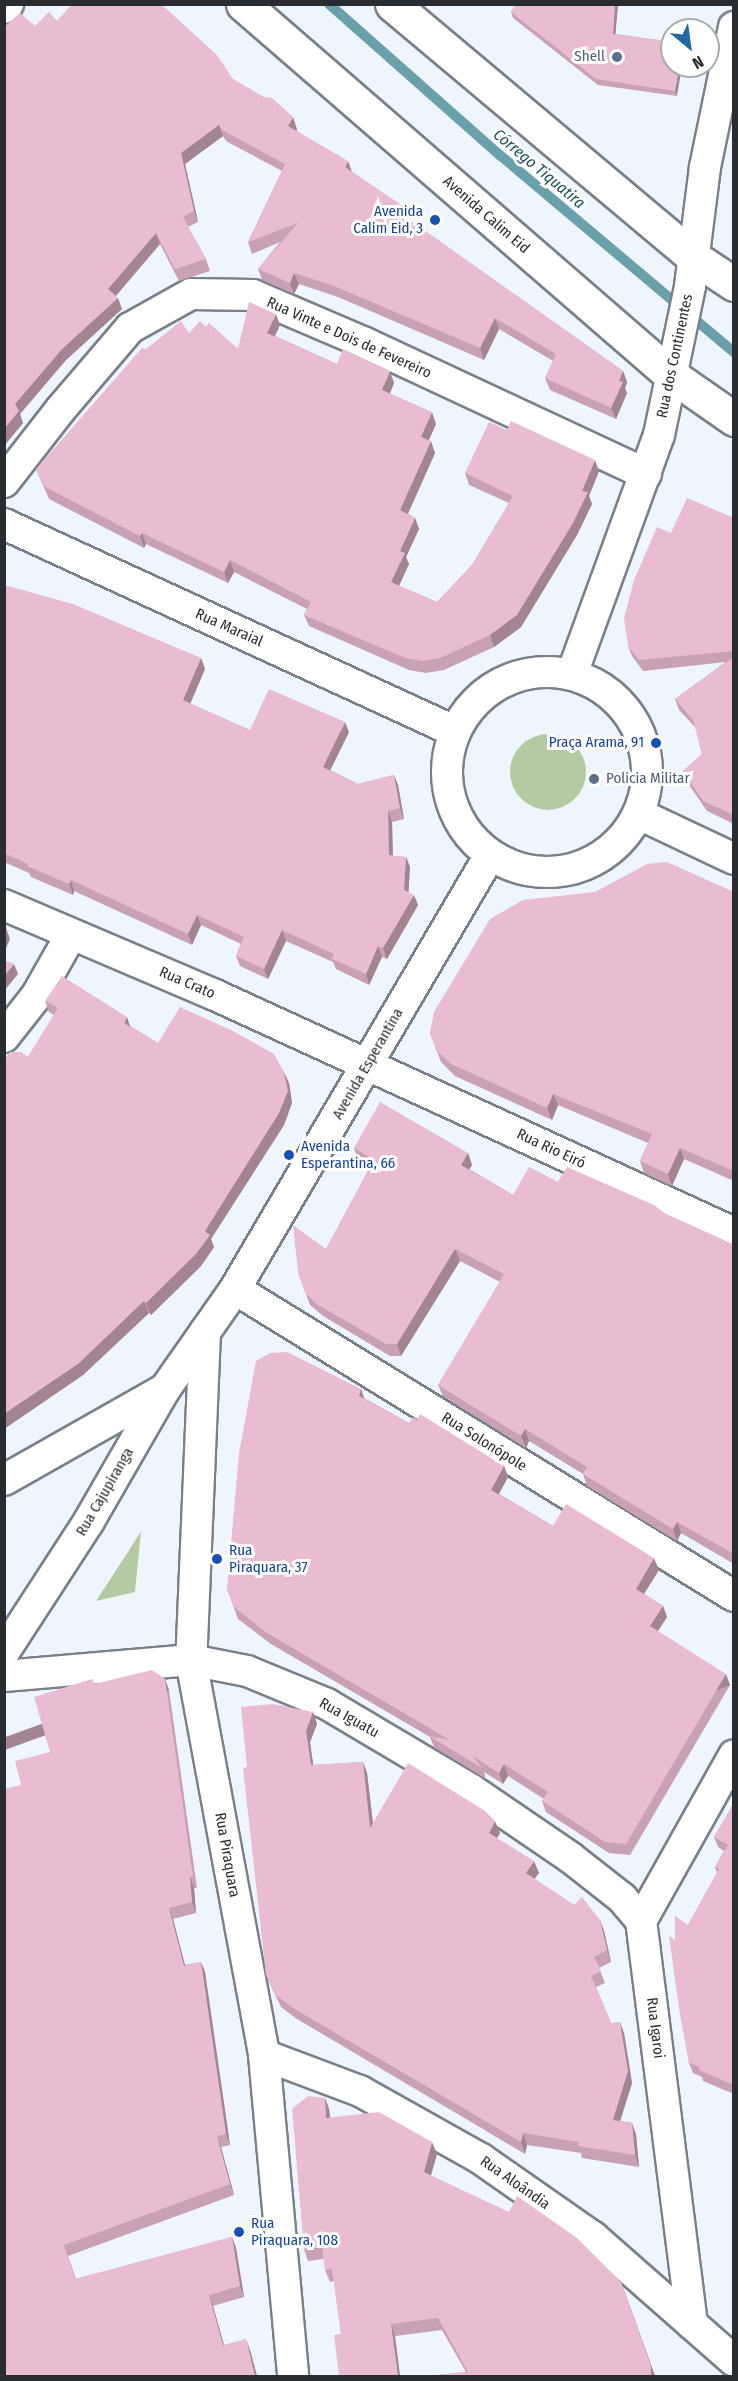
<!DOCTYPE html>
<html>
<head>
<meta charset="utf-8">
<style>
  body { margin:0 }
  #map { position:relative; width:738px; height:2381px; overflow:hidden; background:#eff5fd; font-family:"Fira Sans Condensed",sans-serif }
  div>[style] { position:absolute }
  .green>* { inset:0; background:#b5c9a2 }
  .round { border-radius:50% }
  .stream>* { height:10px; margin:-5px; padding:0 5px; transform-origin:5px; border-radius:5px; background:#6aa0a9 }
  .roads { filter:drop-shadow(2px 0 #7a808a) drop-shadow(-2px 0 #7a808a) drop-shadow(0 2px #7a808a) drop-shadow(0 -2px #7a808a) }
  .minor>* { height:30px; margin:-15px; padding:0 15px; transform-origin:15px; border-radius:15px; background:#fff }
  .minor>.ring { margin:-15px; padding:0; box-sizing:content-box; background:none; border:30px solid #fff; border-radius:50% }
  .primary>* { height:33px; margin:-16.5px; padding:0 16.5px; transform-origin:16.5px; border-radius:16.5px; background:#fff }
  .wall>* { inset:0; background:#c8a2b4 }
  .shaded-wall>* { inset:0; background:#a38492; transform-origin:0 0 }
  .building>* { inset:0; background:#e9bcd1 }
  .dots>* { width:16px; height:16px; translate:-50% -50%; box-sizing:border-box; border:3px solid #fff; border-radius:50% }
  span { translate:-50% -50%; white-space:nowrap; text-align:center; line-height:1.15; -webkit-text-stroke:6px #fff; paint-order:stroke }
  .service-label { font-size:15px; color:#4e5e75 }
  .right { translate:-100% -50%; text-align:right }
  .left { translate:0 -50%; text-align:left }
  .transit-label { font-size:15px; color:#164399 }
  .street-label { font-size:15px; color:#292c30 }
  .water-label { font-size:16px; color:#205058; font-style:italic }
  .frame { position:absolute; inset:0; border:6px solid #292c30; pointer-events:none }
  .north { position:absolute; left:660px; top:18px; width:60px; height:60px; box-sizing:border-box; background:#fff; border:2px solid #a9abac; border-radius:50%; rotate:151deg; font-size:16px; font-weight:700; line-height:24px; text-align:center; color:#292c30 }
  .north::after { content:''; display:block; margin:auto; width:21px; height:27px; background:#226b9f; clip-path:polygon(50% 0,100% 100%,50% 72%,0 100%) }
</style>
</head>
<body>
<div id="map">
  <div class="green">
    <div class="round" style="left:510px;top:734px;width:76px;height:76px"></div>
    <div style="clip-path:polygon(141px 1531px,135px 1592px,96px 1601px,128px 1552px)"></div>
  </div>
  <div class="stream">
    <div style="left:329px;top:4px;width:230px;rotate:41.5deg"></div>
    <div style="left:501px;top:156px;width:304px;rotate:40.1deg"></div>
  </div>
  <div class="roads">
    <div class="minor">
      <div style="left:4px;top:8px;width:6px;rotate:-45deg"></div>
      <div style="left:4px;top:482px;width:91px;rotate:-52.1deg"></div>
      <div style="left:60px;top:410px;width:108px;rotate:-49.5deg"></div>
      <div style="left:130px;top:328px;width:70px;rotate:-29.1deg"></div>
      <div style="left:191px;top:294px;width:62px;rotate:0.9deg"></div>
      <div style="left:253px;top:295px;width:122px;rotate:23.2deg"></div>
      <div style="left:365px;top:343px;width:310px;rotate:25deg"></div>
      <div style="left:4px;top:524px;width:496px;rotate:24.7deg"></div>
      <div class="ring" style="left:447px;top:672px;width:170px;height:170px"></div>
      <div style="left:572px;top:674px;width:254px;rotate:-70deg"></div>
      <div style="left:659px;top:435px;width:152px;rotate:-78.2deg"></div>
      <div style="left:690px;top:286px;width:120px;rotate:-82.8deg"></div>
      <div style="left:705px;top:167px;width:143px;rotate:-78.3deg"></div>
      <div style="left:639px;top:814px;width:105px;rotate:25.3deg"></div>
      <div style="left:4px;top:905px;width:229px;rotate:23.1deg"></div>
      <div style="left:215px;top:995px;width:571px;rotate:24.63deg"></div>
      <div style="left:4px;top:1037px;width:53px;rotate:-51.8deg"></div>
      <div style="left:37px;top:995px;width:69px;rotate:-60.5deg"></div>
      <div style="left:235px;top:1289px;width:586px;rotate:31.6deg"></div>
      <div style="left:205px;top:1332px;width:328px;rotate:92.4deg"></div>
      <div style="left:191px;top:1660px;width:402px;rotate:79.5deg"></div>
      <div style="left:264px;top:2055px;width:322px;rotate:84.8deg"></div>
      <div style="left:4px;top:1480px;width:185px;rotate:-29.5deg"></div>
      <div style="left:4px;top:1652px;width:156px;rotate:-57deg"></div>
      <div style="left:89px;top:1521px;width:152px;rotate:-60.1deg"></div>
      <div style="left:165px;top:1389px;width:122px;rotate:-55deg"></div>
      <div style="left:235px;top:1289px;width:503px;rotate:-59.56deg"></div>
      <div style="left:4px;top:1676px;width:188px;rotate:-4.9deg"></div>
      <div style="left:191px;top:1660px;width:57px;rotate:11.1deg"></div>
      <div style="left:247px;top:1671px;width:87px;rotate:22.4deg"></div>
      <div style="left:327px;top:1704px;width:166px;rotate:30.7deg"></div>
      <div style="left:470px;top:1789px;width:122px;rotate:34.3deg"></div>
      <div style="left:571px;top:1858px;width:65px;rotate:38.1deg"></div>
      <div style="left:622px;top:1898px;width:30px;rotate:50deg"></div>
      <div style="left:264px;top:2055px;width:103px;rotate:20.6deg"></div>
      <div style="left:360px;top:2091px;width:139px;rotate:29.3deg"></div>
      <div style="left:481px;top:2159px;width:136px;rotate:34.9deg"></div>
      <div style="left:593px;top:2237px;width:188px;rotate:41.3deg"></div>
      <div style="left:692px;top:2324px;width:406px;rotate:-97.2deg"></div>
      <div style="left:641px;top:1921px;width:190px;rotate:-60.7deg"></div>
    </div>
    <div class="primary">
      <div style="left:243px;top:4px;width:566px;rotate:40.92deg"></div>
      <div style="left:671px;top:375px;width:77px;rotate:34.9deg"></div>
      <div style="left:392px;top:4px;width:393px;rotate:40deg"></div>
      <div style="left:693px;top:257px;width:49px;rotate:33.4deg"></div>
    </div>
  </div>
  <div class="wall">
    <div style="clip-path:polygon(516px 4px,618px 4px,615px 34px,672px 42px,677px 96px,598px 85px,513px 18px,511px 12px)"></div>
    <div style="clip-path:polygon(57px 21px,233px 79px,297px 129px,296px 130px,352px 172px,407px 209px,411px 221px,623px 371px,627px 382px,625px 388px,627px 393px,616px 419px,550px 390px,545px 378px,553px 361px,499px 329px,484px 360px,338px 297px,299px 284px,294px 294px,262px 280px,258px 269px,280px 242px,252px 254px,248px 242px,282px 171px,226px 141px,223px 136px,185px 164px,198px 222px,188px 227px,206px 259px,210px 271px,179px 281px,160px 244px,116px 296px,122px 309px,66px 360px,20px 414px,23px 423px,4px 446px,35px 26px)"></div>
    <div style="clip-path:polygon(280px 325px,275px 336px,337px 364px,394px 383px,390px 394px,436px 424px,429px 440px,435px 453px,408px 514px,415px 518px,419px 529px,406px 557px,409px 564px,399px 586px,437px 602px,472px 565px,509px 503px,469px 485px,465px 473px,599px 471px,589px 496px,592px 504px,577px 535px,521px 627px,494px 647px,444px 670px,426px 673px,409px 670px,309px 626px,304px 615px,307px 609px,234px 572px,228px 583px,146px 544px,144px 548px,49px 499px,36px 469px,146px 349px,206px 327px,238px 349px)"></div>
    <div style="clip-path:polygon(734px 518px,734px 824px,707px 811px,687px 782px,683px 771px,702px 754px,696px 728px,679px 710px,675px 699px,726px 662px,643px 671px,632px 656px,628px 646px,671px 533px)"></div>
    <div style="clip-path:polygon(4px 585px,201px 658px,205px 669px,190px 704px,250px 730px,349px 732px,330px 770px,358px 784px,394px 775px,398px 785px,404px 819px,392px 822px,393px 856px,406px 857px,410px 867px,408px 892px,418px 905px,387px 959px,382px 957px,369px 985px,336px 969px,333px 962px,286px 941px,268px 979px,240px 966px,236px 956px,241px 944px,201px 925px,192px 945px,74px 891px,73px 895px,31px 877px,29px 873px,4px 862px)"></div>
    <div style="clip-path:polygon(734px 892px,734px 1181px,684px 1159px,672px 1186px,644px 1173px,640px 1161px,648px 1143px,558px 1105px,552px 1120px,455px 1076px,441px 1062px,430px 1033px)"></div>
    <div style="clip-path:polygon(45px 1001px,130px 1026px,158px 1043px,289px 1083px,292px 1103px,284px 1125px,211px 1239px,214px 1247px,201px 1266px,151px 1315px,149px 1313px,83px 1375px,4px 1429px,4px 1060px,28px 1057px,54px 1015px,49px 1012px)"></div>
    <div style="clip-path:polygon(354px 1148px,468px 1153px,472px 1165px,469px 1169px,513px 1195px,558px 1182px,666px 1214px,734px 1245px,734px 1564px,681px 1533px,677px 1541px,587px 1486px,583px 1474px,529px 1441px,526px 1448px,443px 1396px,438px 1385px,500px 1282px,460px 1261px,401px 1356px,390px 1356px,323px 1316px,310px 1305px,298px 1272px,326px 1249px,370px 1167px,358px 1160px)"></div>
    <div style="clip-path:polygon(361px 1389px,364px 1398px,409px 1423px,504px 1466px,508px 1477px,499px 1494px,553px 1526px,659px 1570px,644px 1594px,663px 1606px,667px 1617px,658px 1631px,730px 1685px,630px 1855px,609px 1853px,546px 1812px,542px 1801px,544px 1799px,508px 1776px,503px 1784px,484px 1772px,486px 1779px,434px 1747px,430px 1737px,271px 1644px,238px 1619px,227px 1589px)"></div>
    <div style="clip-path:polygon(92px 1679px,94px 1684px,169px 1690px,197px 1888px,194px 1888px,196px 1913px,173px 1919px,185px 1965px,201px 1962px,205px 1972px,230px 2145px,221px 2147px,234px 2195px,68px 2256px,76px 2279px,232px 2237px,236px 2248px,244px 2297px,213px 2306px,224px 2345px,250px 2350px,257px 2376px,4px 2376px,21px 1785px,50px 1752px)"></div>
    <div style="clip-path:polygon(313px 1712px,317px 1724px,310px 1742px,313px 1765px,363px 1762px,367px 1773px,373px 1824px,500px 1833px,497px 1838px,539px 1873px,534px 1879px,574px 1905px,600px 1920px,604px 1931px,611px 1962px,599px 1968px,605px 1983px,596px 1987px,611px 2023px,624px 2033px,632px 2083px,620px 2121px,632px 2123px,636px 2135px,639px 2167px,582px 2158px,581px 2153px,527px 2145px,525px 2154px,297px 2019px,281px 2007px,271px 1986px,266px 1975px,247px 1767px)"></div>
    <div style="clip-path:polygon(734px 1803px,734px 2094px,703px 2081px,702px 2077px,693px 2073px,689px 2063px,675px 1940px,688px 1925px,717px 1873px,715px 1867px,724px 1851px,718px 1847px,714px 1837px)"></div>
    <div style="clip-path:polygon(325px 2098px,329px 2109px,330px 2117px,437px 2154px,431px 2176px,621px 2282px,655px 2376px,427px 2376px,466px 2372px,442px 2330px,395px 2336px,400px 2376px,339px 2376px,341px 2334px,334px 2281px,330px 2282px,325px 2270px,324px 2259px,308px 2261px,304px 2249px)"></div>
  </div>
  <div class="shaded-wall">
    <div style="clip-path:polygon(615px 4px,618px 4px,615px 40px,613px 34px)"></div>
    <div style="clip-path:polygon(679px 66px,682px 66px,677px 96px,675px 91px)"></div>
    <div style="clip-path:polygon(293px 117px,297px 129px,293px 137px,288px 126px)"></div>
    <div style="clip-path:polygon(219px 125px,223px 136px,185px 164px,198px 222px,194px 211px,181px 153px)"></div>
    <div style="clip-path:polygon(348px 161px,352px 172px,345px 167px)"></div>
    <div style="clip-path:polygon(407px 209px,411px 220px,408px 227px,404px 216px)"></div>
    <div style="clip-path:polygon(156px 233px,160px 244px,112px 300px,108px 289px)"></div>
    <div style="clip-path:polygon(294px 273px,299px 284px,294px 294px,290px 283px)"></div>
    <div style="clip-path:polygon(118px 298px,122px 309px,66px 360px,20px 414px,23px 423px,4px 446px,4px 429px,15px 404px,62px 349px)"></div>
    <div style="clip-path:polygon(276px 314px,280px 325px,271px 344px,267px 333px)"></div>
    <div style="clip-path:polygon(495px 318px,499px 329px,484px 360px,480px 348px)"></div>
    <div style="clip-path:polygon(390px 371px,394px 383px,386px 402px,382px 390px)"></div>
    <div style="clip-path:polygon(623px 371px,627px 382px,625px 388px,627px 393px,616px 419px,611px 408px,619px 381px)"></div>
    <div style="clip-path:polygon(432px 412px,436px 424px,425px 448px,421px 437px)"></div>
    <div style="clip-path:polygon(431px 441px,435px 453px,404px 522px,400px 510px)"></div>
    <div style="clip-path:polygon(595px 460px,599px 471px,589px 496px,592px 504px,577px 535px,521px 627px,494px 647px,490px 635px,582px 491px)"></div>
    <div style="clip-path:polygon(415px 518px,419px 529px,406px 557px,409px 564px,395px 594px,391px 582px,400px 551px)"></div>
    <div style="clip-path:polygon(142px 533px,146px 544px,144px 548px,140px 536px)"></div>
    <div style="clip-path:polygon(230px 560px,234px 572px,228px 583px,224px 572px)"></div>
    <div style="clip-path:polygon(201px 658px,205px 669px,187px 711px,183px 700px)"></div>
    <div style="clip-path:polygon(345px 722px,349px 732px,327px 777px,323px 767px)"></div>
    <div style="clip-path:polygon(394px 775px,398px 785px,404px 819px,400px 808px)"></div>
    <div style="clip-path:polygon(388px 811px,392px 822px,393px 866px,389px 855px)"></div>
    <div style="clip-path:polygon(406px 857px,410px 867px,408px 901px,404px 890px)"></div>
    <div style="clip-path:polygon(71px 880px,74px 891px,73px 895px,69px 884px)"></div>
    <div style="clip-path:polygon(414px 895px,418px 905px,387px 959px,383px 948px)"></div>
    <div style="clip-path:polygon(197px 915px,201px 925px,192px 945px,188px 934px)"></div>
    <div style="clip-path:polygon(6px 928px,10px 939px,4px 953px,4px 933px)"></div>
    <div style="clip-path:polygon(282px 930px,286px 941px,268px 979px,264px 969px)"></div>
    <div style="clip-path:polygon(378px 946px,382px 957px,369px 985px,366px 974px)"></div>
    <div style="clip-path:polygon(14px 964px,18px 974px,4px 991px,4px 976px)"></div>
    <div style="clip-path:polygon(127px 1017px,131px 1029px,124px 1023px)"></div>
    <div style="clip-path:polygon(284px 1072px,289px 1083px,292px 1103px,284px 1125px,211px 1239px,214px 1247px,201px 1266px,151px 1315px,146px 1303px,205px 1231px)"></div>
    <div style="clip-path:polygon(553px 1094px,558px 1105px,552px 1120px,547px 1108px)"></div>
    <div style="clip-path:polygon(680px 1148px,684px 1159px,672px 1186px,668px 1174px)"></div>
    <div style="clip-path:polygon(468px 1153px,472px 1165px,465px 1176px,461px 1165px)"></div>
    <div style="clip-path:polygon(455px 1249px,460px 1261px,401px 1356px,397px 1344px)"></div>
    <div style="clip-path:polygon(144px 1301px,149px 1313px,83px 1375px,4px 1429px,4px 1414px)"></div>
    <div style="clip-path:polygon(361px 1389px,365px 1401px,359px 1396px)"></div>
    <div style="clip-path:polygon(525px 1429px,529px 1441px,526px 1448px,521px 1436px)"></div>
    <div style="clip-path:polygon(504px 1466px,508px 1477px,495px 1501px,491px 1490px)"></div>
    <div style="clip-path:polygon(677px 1522px,681px 1533px,677px 1541px,673px 1529px)"></div>
    <div style="clip-path:polygon(654px 1558px,659px 1570px,640px 1600px,636px 1589px)"></div>
    <div style="clip-path:polygon(663px 1606px,667px 1617px,654px 1637px,650px 1626px)"></div>
    <div style="left:726px;top:1674px;width:12px;height:197px;rotate:70deg"></div>
    <div style="left:165px;top:1679px;width:12px;height:200px;rotate:70deg"></div>
    <div style="clip-path:polygon(313px 1712px,317px 1724px,310px 1742px,315px 1777px,311px 1765px,306px 1731px)"></div>
    <div style="clip-path:polygon(363px 1762px,367px 1773px,375px 1840px,370px 1828px)"></div>
    <div style="clip-path:polygon(504px 1764px,508px 1776px,503px 1784px,499px 1773px)"></div>
    <div style="clip-path:polygon(495px 1821px,500px 1833px,493px 1845px,489px 1833px)"></div>
    <div style="clip-path:polygon(534px 1861px,539px 1873px,530px 1885px,526px 1873px)"></div>
    <div style="clip-path:polygon(190px 1877px,194px 1888px,196px 1913px,192px 1902px)"></div>
    <div style="clip-path:polygon(169px 1908px,173px 1919px,188px 1977px,184px 1966px)"></div>
    <div style="clip-path:polygon(600px 1920px,604px 1931px,611px 1962px,607px 1950px)"></div>
    <div style="clip-path:polygon(201px 1962px,205px 1972px,230px 2145px,226px 2134px)"></div>
    <div style="clip-path:polygon(620px 2022px,624px 2033px,632px 2083px,617px 2131px,613px 2120px)"></div>
    <div style="clip-path:polygon(325px 2098px,329px 2109px,331px 2130px,326px 2118px)"></div>
    <div style="clip-path:polygon(632px 2123px,636px 2135px,639px 2167px,635px 2155px)"></div>
    <div style="clip-path:polygon(523px 2133px,527px 2145px,525px 2154px,521px 2142px)"></div>
    <div style="clip-path:polygon(217px 2136px,221px 2147px,234px 2195px,230px 2184px)"></div>
    <div style="clip-path:polygon(432px 2142px,437px 2154px,428px 2184px,424px 2172px)"></div>
    <div style="clip-path:polygon(232px 2237px,236px 2248px,244px 2297px,240px 2286px)"></div>
    <div style="clip-path:polygon(621px 2282px,655px 2376px,651px 2376px)"></div>
    <div style="clip-path:polygon(209px 2295px,213px 2306px,227px 2356px,223px 2345px)"></div>
    <div style="clip-path:polygon(391px 2324px,395px 2336px,400px 2376px,398px 2376px)"></div>
    <div style="clip-path:polygon(246px 2339px,250px 2350px,257px 2376px,255px 2376px)"></div>
  </div>
  <div class="building">
    <div style="clip-path:polygon(72px 4px,161px 4px,217px 55px,233px 79px,264px 97px,272px 98px,293px 117px,288px 126px,348px 161px,345px 167px,407px 209px,404px 216px,623px 371px,619px 381px,623px 382px,611px 408px,545px 378px,556px 354px,495px 318px,480px 348px,334px 286px,294px 273px,290px 283px,258px 269px,298px 223px,248px 242px,285px 164px,222px 130px,219px 125px,181px 153px,194px 211px,183px 217px,206px 259px,175px 269px,156px 233px,108px 289px,118px 298px,62px 349px,15px 404px,19px 411px,4px 429px,4px 27px,20px 13px,35px 26px,49px 12px,57px 21px)"></div>
    <div style="clip-path:polygon(516px 4px,615px 4px,613px 34px,672px 42px,672px 66px,679px 66px,675px 91px,596px 79px,511px 12px)"></div>
    <div style="clip-path:polygon(249px 302px,276px 314px,267px 333px,337px 364px,343px 349px,390px 371px,382px 390px,432px 412px,421px 437px,431px 441px,400px 510px,415px 518px,400px 551px,405px 553px,391px 582px,437px 602px,472px 565px,513px 496px,465px 473px,489px 422px,507px 430px,511px 421px,595px 460px,582px 491px,588px 492px,573px 523px,517px 615px,490px 635px,440px 658px,422px 661px,405px 658px,304px 615px,311px 602px,230px 560px,224px 572px,142px 533px,140px 536px,45px 487px,36px 469px,142px 348px,146px 349px,181px 321px,189px 333px,200px 321px,206px 327px,209px 323px,238px 349px)"></div>
    <div style="clip-path:polygon(687px 498px,734px 518px,734px 651px,639px 660px,628px 646px,624px 618px,634px 580px,657px 527px,671px 533px)"></div>
    <div style="clip-path:polygon(4px 585px,73px 604px,201px 658px,183px 700px,250px 730px,269px 689px,345px 722px,323px 767px,358px 784px,394px 775px,400px 808px,388px 811px,389px 855px,406px 857px,404px 890px,414px 895px,383px 948px,378px 946px,366px 974px,332px 959px,334px 954px,282px 930px,264px 969px,236px 956px,244px 937px,197px 915px,188px 934px,71px 880px,69px 884px,27px 866px,28px 864px,4px 853px)"></div>
    <div style="clip-path:polygon(734px 657px,734px 815px,703px 801px,683px 771px,702px 754px,693px 720px,675px 699px)"></div>
    <div style="clip-path:polygon(667px 862px,734px 892px,734px 1171px,680px 1148px,668px 1174px,640px 1161px,652px 1134px,553px 1094px,547px 1108px,482px 1078px,451px 1064px,436px 1050px,430px 1033px,434px 1012px,490px 919px,523px 900px,595px 892px,647px 864px)"></div>
    <div style="clip-path:polygon(4px 960px,14px 964px,4px 976px)"></div>
    <div style="clip-path:polygon(62px 976px,127px 1017px,124px 1023px,158px 1043px,180px 1007px,233px 1031px,274px 1054px,284px 1072px,288px 1091px,279px 1113px,205px 1231px,210px 1235px,196px 1254px,146px 1303px,144px 1301px,78px 1364px,4px 1414px,4px 1060px,10px 1052px,21px 1052px,28px 1057px,58px 1008px,45px 1001px)"></div>
    <div style="clip-path:polygon(380px 1102px,468px 1153px,461px 1165px,513px 1195px,529px 1167px,558px 1182px,567px 1167px,654px 1205px,666px 1214px,734px 1245px,734px 1554px,677px 1522px,673px 1529px,583px 1474px,587px 1467px,525px 1429px,521px 1436px,438px 1385px,504px 1274px,455px 1249px,397px 1344px,386px 1344px,318px 1305px,305px 1293px,298px 1272px,293px 1225px,326px 1249px,374px 1160px,354px 1148px)"></div>
    <div style="clip-path:polygon(287px 1352px,361px 1389px,359px 1396px,409px 1423px,413px 1417px,417px 1420px,420px 1414px,504px 1466px,491px 1490px,553px 1526px,566px 1504px,654px 1558px,636px 1589px,663px 1606px,650px 1626px,726px 1674px,626px 1844px,605px 1842px,542px 1801px,548px 1792px,504px 1764px,499px 1773px,473px 1756px,482px 1768px,429px 1736px,450px 1740px,267px 1633px,234px 1607px,227px 1589px,239px 1453px,256px 1361px,270px 1353px)"></div>
    <div style="clip-path:polygon(152px 1670px,165px 1679px,193px 1877px,190px 1877px,192px 1902px,169px 1908px,184px 1966px,201px 1962px,226px 2134px,217px 2136px,230px 2184px,64px 2245px,75px 2279px,232px 2237px,240px 2286px,209px 2295px,223px 2345px,246px 2339px,255px 2376px,4px 2376px,4px 1789px,21px 1785px,15px 1761px,50px 1752px,34px 1697px,92px 1679px,94px 1684px)"></div>
    <div style="clip-path:polygon(273px 1704px,313px 1712px,306px 1731px,311px 1765px,363px 1762px,370px 1828px,408px 1763px,485px 1811px,495px 1821px,489px 1833px,534px 1861px,526px 1873px,574px 1905px,582px 1897px,600px 1920px,607px 1950px,594px 1957px,601px 1971px,591px 1976px,611px 2023px,620px 2022px,628px 2071px,613px 2120px,632px 2123px,635px 2155px,578px 2146px,579px 2142px,523px 2133px,521px 2142px,293px 2008px,276px 1995px,266px 1975px,243px 1768px,247px 1767px,241px 1707px)"></div>
    <div style="clip-path:polygon(734px 1803px,734px 2085px,699px 2070px,700px 2067px,689px 2063px,680px 2015px,669px 1936px,675px 1940px,675px 1916px,688px 1925px,719px 1869px,715px 1867px,728px 1845px,714px 1837px)"></div>
    <div style="clip-path:polygon(308px 2096px,325px 2098px,326px 2118px,379px 2112px,432px 2142px,424px 2172px,509px 2212px,517px 2196px,577px 2238px,621px 2282px,651px 2366px,651px 2376px,427px 2376px,468px 2372px,438px 2318px,391px 2324px,398px 2376px,339px 2376px,334px 2335px,341px 2334px,332px 2269px,325px 2270px,322px 2247px,304px 2249px,292px 2109px)"></div>
  </div>
  <div class="dots">
    <div style="left:617px;top:57px;background:#5c6f8a"></div>
    <div style="left:435px;top:220px;background:#1a4fb4"></div>
    <div style="left:656px;top:743px;background:#1a4fb4"></div>
    <div style="left:594px;top:779px;background:#5c6f8a"></div>
    <div style="left:289px;top:1155px;background:#1a4fb4"></div>
    <div style="left:217px;top:1559px;background:#1a4fb4"></div>
    <div style="left:239px;top:2232px;background:#1a4fb4"></div>
  </div>
  <div class="service-label">
    <span class="right" style="left:605px;top:57px">Shell</span>
    <span class="left" style="left:606px;top:779px">Policia Militar</span>
  </div>
  <div class="transit-label">
    <span class="right" style="left:423px;top:220px">Avenida<br>Calim Eid, 3</span>
    <span class="right" style="left:644px;top:743px">Praça Arama, 91</span>
    <span class="left" style="left:301px;top:1155px">Avenida<br>Esperantina, 66</span>
    <span class="left" style="left:229px;top:1559px">Rua<br>Piraquara, 37</span>
    <span class="left" style="left:251px;top:2232px">Rua<br>Piraquara, 108</span>
  </div>
  <div class="street-label">
    <span style="left:486px;top:215px;rotate:41deg">Avenida Calim Eid</span>
    <span style="left:349px;top:338px;rotate:24deg">Rua Vinte e Dois de Fevereiro</span>
    <span style="left:675px;top:356px;rotate:-78deg">Rua dos Continentes</span>
    <span style="left:229px;top:628px;rotate:24deg">Rua Maraial</span>
    <span style="left:187px;top:983px;rotate:23deg">Rua Crato</span>
    <span style="left:368px;top:1064px;rotate:-60deg">Avenida Esperantina</span>
    <span style="left:551px;top:1149px;rotate:25deg">Rua Rio Eiró</span>
    <span style="left:484px;top:1442px;rotate:32deg">Rua Solonópole</span>
    <span style="left:105px;top:1492px;rotate:-60deg">Rua Cajupiranga</span>
    <span style="left:349px;top:1718px;rotate:29deg">Rua Iguatu</span>
    <span style="left:227px;top:1855px;rotate:80deg">Rua Piraquara</span>
    <span style="left:655px;top:2028px;rotate:83deg">Rua Igaroi</span>
    <span style="left:515px;top:2183px;rotate:35deg">Rua Aloândia</span>
  </div>
  <div class="water-label">
    <span style="left:539px;top:169px;rotate:40deg">Córrego Tiquatira</span>
  </div>
  <div class="frame"></div>
  <div class="north">N</div>
</div>
</body>
</html>
